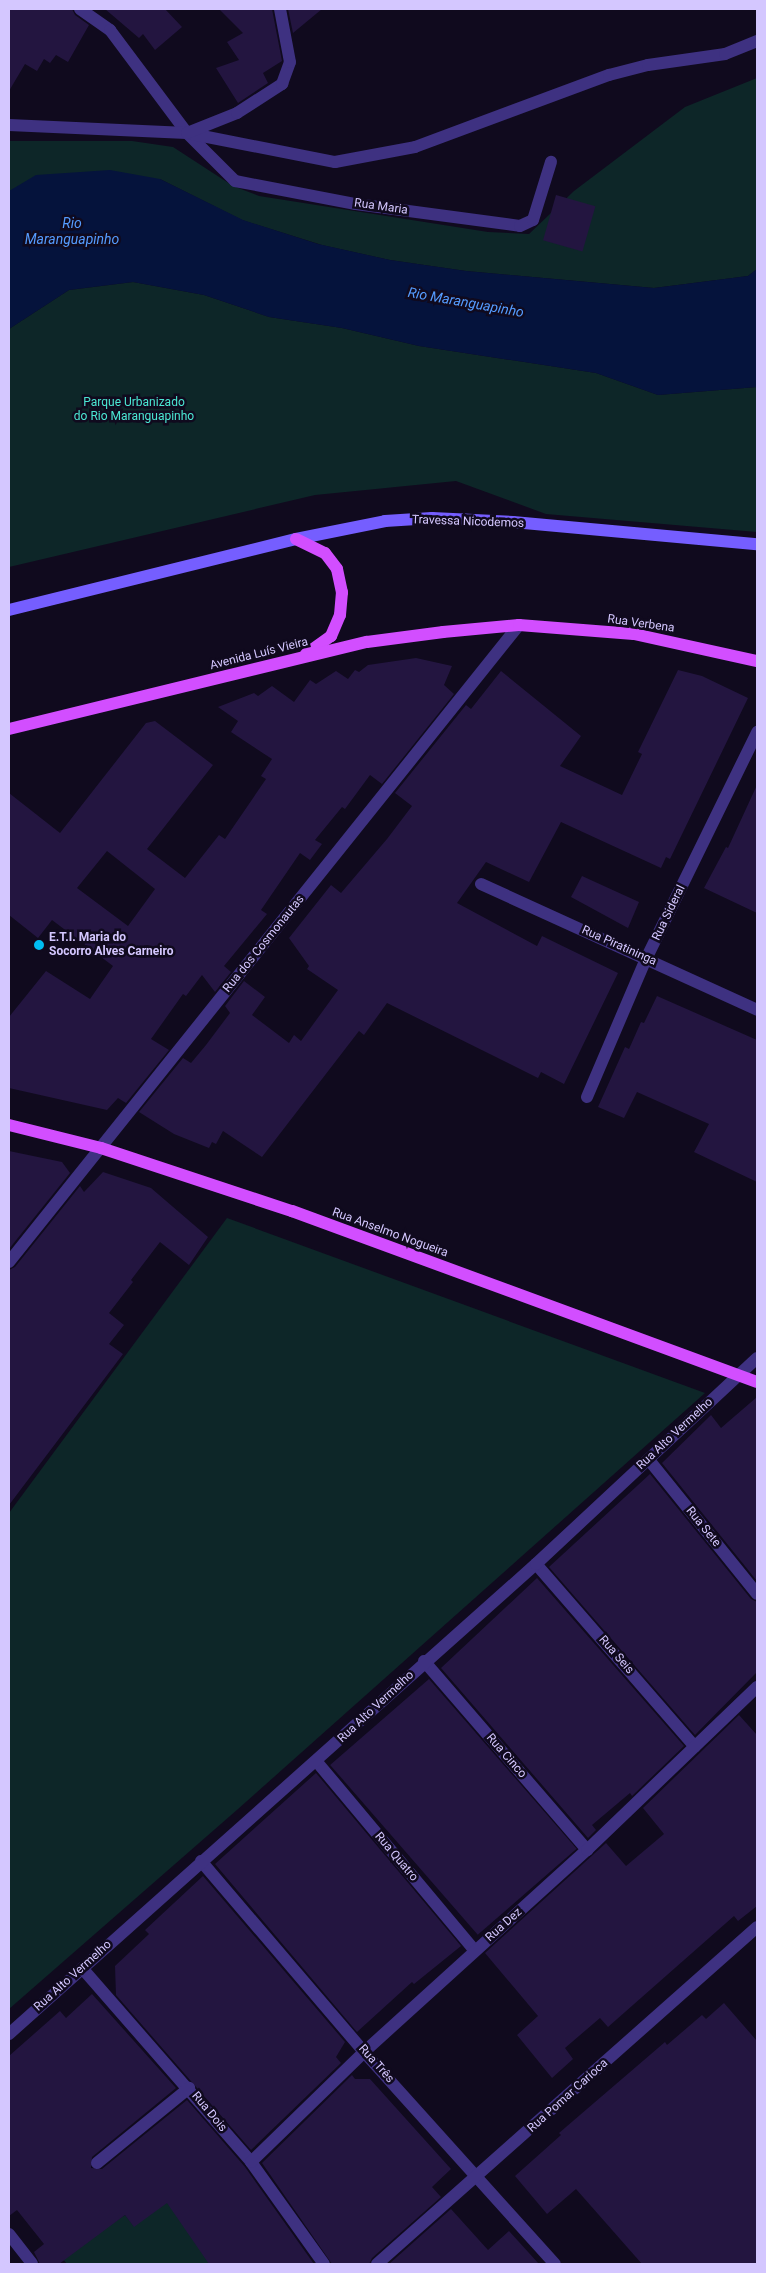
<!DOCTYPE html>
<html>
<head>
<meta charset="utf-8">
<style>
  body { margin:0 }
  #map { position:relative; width:766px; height:2273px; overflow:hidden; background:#100a1e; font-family:Roboto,sans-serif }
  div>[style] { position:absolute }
  .green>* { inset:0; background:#0d2628 }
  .water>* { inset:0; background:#05133c }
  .building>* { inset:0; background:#231540; transform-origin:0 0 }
  .minor>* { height:12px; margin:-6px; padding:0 6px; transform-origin:6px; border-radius:6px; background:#3e3181 }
  .secondary>* { height:12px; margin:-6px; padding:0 6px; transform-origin:6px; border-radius:6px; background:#755eff }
  .primary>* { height:12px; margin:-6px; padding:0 6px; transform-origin:6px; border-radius:6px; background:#d24eff }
  .dots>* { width:14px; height:14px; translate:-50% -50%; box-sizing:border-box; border:2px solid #100a1e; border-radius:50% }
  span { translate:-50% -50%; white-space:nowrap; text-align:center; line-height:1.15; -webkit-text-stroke:5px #100a1e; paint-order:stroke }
  .street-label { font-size:12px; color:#d4c7ff }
  .park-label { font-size:12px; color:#4be7d3 }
  .poi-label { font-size:12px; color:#d4c7ff; font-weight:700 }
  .left { translate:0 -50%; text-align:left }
  .water-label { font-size:14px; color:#559cff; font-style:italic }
  .frame { position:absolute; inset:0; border:10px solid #d4c7ff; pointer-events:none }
</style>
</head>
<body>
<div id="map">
  <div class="green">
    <div style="clip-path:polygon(757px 78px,757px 269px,748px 276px,654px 288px,466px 271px,390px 260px,322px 245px,242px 220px,160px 179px,9px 191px,9px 141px,132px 141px,173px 147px,233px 186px,259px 196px,488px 232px,529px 234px,574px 191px,685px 107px)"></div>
    <div style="clip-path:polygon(133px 282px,204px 295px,269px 317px,342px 328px,419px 346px,596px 373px,658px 395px,757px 387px,757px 532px,546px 514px,456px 481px,315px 495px,9px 567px,9px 329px,69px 290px)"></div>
    <div style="clip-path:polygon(227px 1218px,705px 1393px,238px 1809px,9px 2009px,9px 1513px)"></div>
    <div style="clip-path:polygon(146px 2199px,188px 2200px,237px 2264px,67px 2264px,62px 2258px,125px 2215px,134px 2226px)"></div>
  </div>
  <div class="water">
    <div style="clip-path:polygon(110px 170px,160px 179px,243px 220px,318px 244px,390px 260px,466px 271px,654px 288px,748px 276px,757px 269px,757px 387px,658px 395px,596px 373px,419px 346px,342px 328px,269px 317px,204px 295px,133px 282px,69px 290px,9px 329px,9px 191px,36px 175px)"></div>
  </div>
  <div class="building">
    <div style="clip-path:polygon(9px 9px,72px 9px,75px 15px,89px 25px,68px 62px,56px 55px,50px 63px,44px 59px,37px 71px,25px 64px,9px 91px)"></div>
    <div style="clip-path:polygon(105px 9px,165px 9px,182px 27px,155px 50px,143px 34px,139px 38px)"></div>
    <div style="clip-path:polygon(219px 9px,272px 9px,282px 61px,263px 73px,268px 83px,238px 103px,216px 68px,239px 60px,227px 42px,243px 33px)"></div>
    <div style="clip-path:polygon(288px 9px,322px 9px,293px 33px)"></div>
    <div style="left:556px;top:195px;width:41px;height:47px;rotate:16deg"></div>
    <div style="clip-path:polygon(evenodd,416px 658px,452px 666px,444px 685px,454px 694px,382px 784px,370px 775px,345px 809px,342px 807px,315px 840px,322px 844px,310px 860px,300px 853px,261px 910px,267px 914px,224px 966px,231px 972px,215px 992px,202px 975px,186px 996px,183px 994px,151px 1039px,169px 1050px,126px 1103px,118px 1098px,107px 1110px,9px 1088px,9px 1017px,46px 971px,90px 999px,113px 966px,52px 920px,38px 938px,9px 915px,9px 793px,60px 833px,146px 723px,155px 721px,213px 765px,147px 849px,185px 878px,219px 835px,225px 839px,266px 779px,261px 776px,272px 759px,231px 732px,238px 721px,218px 707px,254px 693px,258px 696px,272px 686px,294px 702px,310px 680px,316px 684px,336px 671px,348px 679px,355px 670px,359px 672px,368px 665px,416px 658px,107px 851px,155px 889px,128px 926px,77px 888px,107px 851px)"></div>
    <div style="clip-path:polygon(678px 670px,702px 676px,748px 698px,670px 859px,666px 857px,661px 868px,561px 822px,529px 882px,486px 862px,457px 903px,537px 946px,542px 936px,618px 973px,564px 1084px,541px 1072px,538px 1078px,387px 1003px,364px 1035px,359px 1031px,262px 1157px,223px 1131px,216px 1144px,212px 1142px,209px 1148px,174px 1134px,139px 1112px,183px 1058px,191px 1063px,206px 1045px,230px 1013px,225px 1006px,244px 981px,265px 997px,252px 1015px,289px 1043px,294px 1035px,301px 1041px,338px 990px,307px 969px,309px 966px,289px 938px,331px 885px,341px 893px,387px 839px,412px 806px,395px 793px,466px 705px,471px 709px,501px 671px,581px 736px,560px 766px,622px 795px,642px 754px,638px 752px)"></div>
    <div style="clip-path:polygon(757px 785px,757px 913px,704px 888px,726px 847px,728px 848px)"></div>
    <div style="clip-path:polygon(582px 876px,639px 902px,628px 928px,571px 897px)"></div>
    <div style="clip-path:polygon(657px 996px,757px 1040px,757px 1182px,694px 1152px,709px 1124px,637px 1092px,624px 1118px,598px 1107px,625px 1047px,629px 1049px,641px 1022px,644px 1023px)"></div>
    <div style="clip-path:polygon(9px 1151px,62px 1162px,70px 1173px,9px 1249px)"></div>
    <div style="clip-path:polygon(103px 1172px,151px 1188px,208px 1237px,189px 1265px,160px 1242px,131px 1280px,133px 1282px,109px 1313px,124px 1325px,109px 1344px,123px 1354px,9px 1505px,9px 1270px,15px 1267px,80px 1186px,84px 1192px)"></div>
    <div style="clip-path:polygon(757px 1397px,757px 1581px,662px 1463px,711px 1415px,721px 1428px)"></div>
    <div style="clip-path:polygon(650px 1474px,751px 1599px,757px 1602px,757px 1672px,695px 1735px,549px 1567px)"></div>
    <div style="clip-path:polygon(537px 1578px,684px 1746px,632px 1796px,630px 1793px,592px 1825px,596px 1830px,588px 1838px,441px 1668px)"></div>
    <div style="left:429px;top:1679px;width:225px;height:131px;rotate:49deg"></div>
    <div style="clip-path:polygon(739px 1715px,757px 1735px,757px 1906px,738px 1921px,734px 1916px,608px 2027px,600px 2018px,565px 2048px,573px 2059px,552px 2078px,517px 2035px,538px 2016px,485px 1953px,606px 1843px,626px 1866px,664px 1834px,643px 1808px)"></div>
    <div style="clip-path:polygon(316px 1773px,461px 1946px,414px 1984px,412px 1982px,357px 2032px,215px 1864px)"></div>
    <div style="clip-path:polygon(203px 1876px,345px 2042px,336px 2057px,341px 2063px,251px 2150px,116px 1995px,115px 1966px,149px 1934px,145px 1930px)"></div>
    <div style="clip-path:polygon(92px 1994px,176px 2088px,92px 2157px,91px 2168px,102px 2169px,187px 2100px,245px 2167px,314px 2264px,209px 2264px,167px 2203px,134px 2227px,125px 2215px,59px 2264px,40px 2264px,34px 2252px,44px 2244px,17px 2210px,9px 2216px,9px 2056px,60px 2011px,66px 2018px)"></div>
    <div style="clip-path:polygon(724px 2003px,757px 2041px,757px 2264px,642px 2264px,576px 2189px,547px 2214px,515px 2176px,561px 2135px,559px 2133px,665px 2042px,667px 2045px,702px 2015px,706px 2019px)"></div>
    <div style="clip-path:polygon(352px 2075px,355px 2079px,370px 2079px,451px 2169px,432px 2187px,441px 2197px,372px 2258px,369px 2264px,332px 2264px,262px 2163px)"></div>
    <div style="clip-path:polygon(451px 2209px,488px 2250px,509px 2231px,539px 2264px,389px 2264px)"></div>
  </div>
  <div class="minor">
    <div style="left:80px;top:9px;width:37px;rotate:35deg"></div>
    <div style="left:110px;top:30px;width:129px;rotate:53.2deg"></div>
    <div style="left:187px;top:133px;width:68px;rotate:45deg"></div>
    <div style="left:235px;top:181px;width:123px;rotate:10.8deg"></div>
    <div style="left:356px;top:204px;width:165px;rotate:7.6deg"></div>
    <div style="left:520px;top:226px;width:14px;rotate:-25deg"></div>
    <div style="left:533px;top:220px;width:61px;rotate:-72.8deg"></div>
    <div style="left:9px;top:125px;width:178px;rotate:2.6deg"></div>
    <div style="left:187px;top:133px;width:151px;rotate:11.1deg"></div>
    <div style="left:335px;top:162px;width:81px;rotate:-10.6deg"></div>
    <div style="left:415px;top:147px;width:207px;rotate:-20.4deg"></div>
    <div style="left:609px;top:75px;width:40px;rotate:-14.4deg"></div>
    <div style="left:648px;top:65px;width:78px;rotate:-8.1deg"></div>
    <div style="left:725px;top:54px;width:35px;rotate:-22deg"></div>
    <div style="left:187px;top:133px;width:54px;rotate:-21.8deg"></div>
    <div style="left:237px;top:113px;width:54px;rotate:-32.8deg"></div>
    <div style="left:282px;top:84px;width:23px;rotate:-70deg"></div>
    <div style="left:290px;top:62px;width:54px;rotate:-100.7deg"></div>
    <div style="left:481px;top:884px;width:303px;rotate:24.5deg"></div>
    <div style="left:587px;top:1097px;width:150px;rotate:-66.9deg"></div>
    <div style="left:646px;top:959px;width:253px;rotate:-63.9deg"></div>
    <div style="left:9px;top:1262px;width:816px;rotate:-51.32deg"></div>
    <div style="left:649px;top:1460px;width:172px;rotate:51.1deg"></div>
    <div style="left:536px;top:1564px;width:242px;rotate:49deg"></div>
    <div style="left:424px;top:1661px;width:250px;rotate:49.2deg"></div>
    <div style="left:317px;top:1762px;width:246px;rotate:50.1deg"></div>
    <div style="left:201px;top:1861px;width:251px;rotate:49.5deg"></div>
    <div style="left:364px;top:2052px;width:285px;rotate:48deg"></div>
    <div style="left:82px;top:1968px;width:257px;rotate:48.9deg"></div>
    <div style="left:251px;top:2162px;width:125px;rotate:54.4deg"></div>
    <div style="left:9px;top:2034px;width:706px;rotate:-41.73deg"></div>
    <div style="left:536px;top:1564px;width:302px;rotate:-43deg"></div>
    <div style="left:251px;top:2162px;width:158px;rotate:-44.2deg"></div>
    <div style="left:364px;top:2052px;width:301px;rotate:-42.2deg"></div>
    <div style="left:587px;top:1850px;width:236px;rotate:-43.8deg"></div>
    <div style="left:97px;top:2163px;width:119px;rotate:-39.2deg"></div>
    <div style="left:9px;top:2234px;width:37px;rotate:52deg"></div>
    <div style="left:377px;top:2264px;width:508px;rotate:-41.57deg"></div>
  </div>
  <div class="secondary">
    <div style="left:9px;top:610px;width:296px;rotate:-13.9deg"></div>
    <div style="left:296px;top:539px;width:91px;rotate:-11.4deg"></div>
    <div style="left:385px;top:521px;width:47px;rotate:-3.7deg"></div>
    <div style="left:432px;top:518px;width:81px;rotate:2.8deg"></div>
    <div style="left:513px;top:522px;width:245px;rotate:5.2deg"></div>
  </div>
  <div class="primary">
    <div style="left:296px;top:539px;width:32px;rotate:26deg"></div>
    <div style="left:325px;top:553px;width:20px;rotate:53deg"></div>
    <div style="left:337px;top:569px;width:24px;rotate:78deg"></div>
    <div style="left:342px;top:592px;width:23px;rotate:95deg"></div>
    <div style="left:340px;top:615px;width:23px;rotate:113deg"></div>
    <div style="left:331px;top:636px;width:31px;rotate:144deg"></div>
    <div style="left:9px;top:729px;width:368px;rotate:-13.7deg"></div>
    <div style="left:367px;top:642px;width:77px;rotate:-7.5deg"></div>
    <div style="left:443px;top:632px;width:76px;rotate:-5.3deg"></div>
    <div style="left:519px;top:625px;width:115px;rotate:4.5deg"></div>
    <div style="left:634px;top:634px;width:126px;rotate:12.4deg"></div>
    <div style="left:9px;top:1125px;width:95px;rotate:14deg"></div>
    <div style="left:101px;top:1148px;width:201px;rotate:18.3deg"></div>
    <div style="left:292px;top:1211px;width:495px;rotate:20.2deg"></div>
  </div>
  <div class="dots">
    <div style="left:39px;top:945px;background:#00bdf2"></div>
  </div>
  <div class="street-label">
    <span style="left:381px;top:207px;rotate:8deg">Rua Maria</span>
    <span style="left:468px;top:522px;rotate:2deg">Travessa Nicodemos</span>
    <span style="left:641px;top:624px;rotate:8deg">Rua Verbena</span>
    <span style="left:259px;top:654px;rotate:-14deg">Avenida Luís Vieira</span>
    <span style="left:669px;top:913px;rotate:-64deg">Rua Sideral</span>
    <span style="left:264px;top:944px;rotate:-51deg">Rua dos Cosmonautas</span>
    <span style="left:619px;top:946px;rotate:24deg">Rua Piratininga</span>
    <span style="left:390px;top:1233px;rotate:20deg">Rua Anselmo Nogueira</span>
    <span style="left:675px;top:1434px;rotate:-43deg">Rua Alto Vermelho</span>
    <span style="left:703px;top:1527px;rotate:51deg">Rua Sete</span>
    <span style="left:616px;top:1655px;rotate:49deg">Rua Seis</span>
    <span style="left:376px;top:1707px;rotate:-43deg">Rua Alto Vermelho</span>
    <span style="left:506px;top:1756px;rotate:49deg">Rua Cinco</span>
    <span style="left:396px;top:1857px;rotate:50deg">Rua Quatro</span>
    <span style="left:504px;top:1925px;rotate:-42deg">Rua Dez</span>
    <span style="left:73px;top:1976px;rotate:-42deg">Rua Alto Vermelho</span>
    <span style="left:376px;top:2064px;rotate:48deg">Rua Três</span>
    <span style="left:568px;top:2096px;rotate:-42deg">Rua Pomar Carioca</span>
    <span style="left:209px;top:2112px;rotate:50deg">Rua Dois</span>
  </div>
  <div class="park-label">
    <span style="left:134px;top:410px">Parque Urbanizado<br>do Rio Maranguapinho</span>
  </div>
  <div class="poi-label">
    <span class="left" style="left:49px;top:945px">E.T.I. Maria do<br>Socorro Alves Carneiro</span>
  </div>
  <div class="water-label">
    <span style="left:72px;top:231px">Rio<br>Maranguapinho</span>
    <span style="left:466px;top:302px;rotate:10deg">Rio Maranguapinho</span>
  </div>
  <div class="frame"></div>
</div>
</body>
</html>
